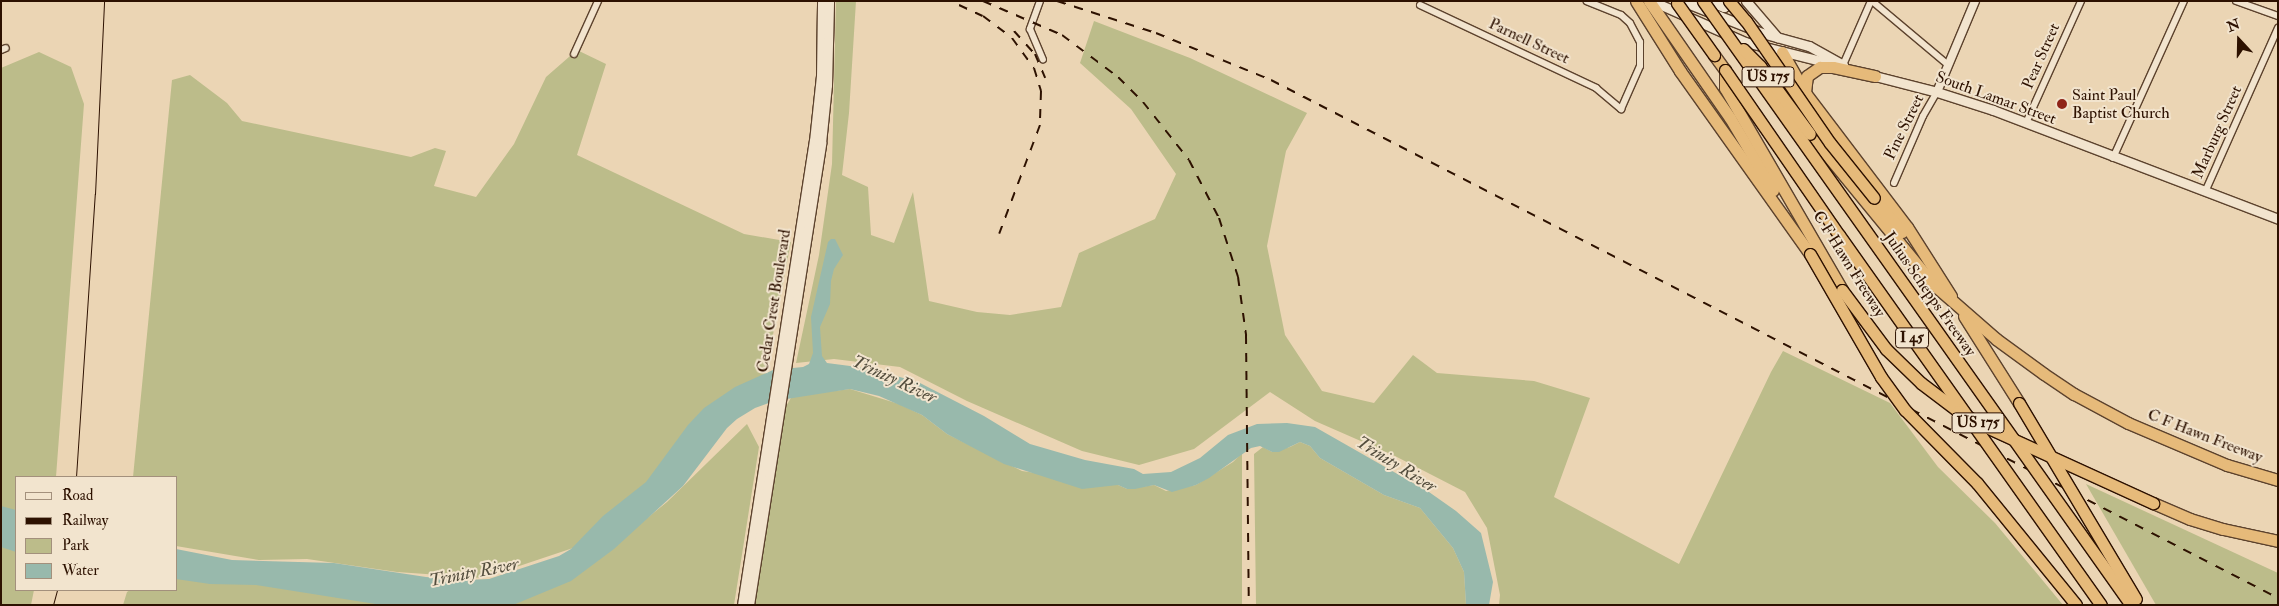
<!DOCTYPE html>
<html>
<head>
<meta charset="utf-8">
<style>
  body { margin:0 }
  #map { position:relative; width:2279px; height:606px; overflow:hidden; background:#ebd5b4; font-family:"IM FELL Double Pica",serif }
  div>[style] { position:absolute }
  .green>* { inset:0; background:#bcbc8a }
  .water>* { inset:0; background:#98b9ac }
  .roads { filter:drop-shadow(1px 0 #5c422d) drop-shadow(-1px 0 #5c422d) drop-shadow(0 1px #5c422d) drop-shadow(0 -1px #5c422d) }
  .minor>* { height:6px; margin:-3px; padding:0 3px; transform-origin:3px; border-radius:3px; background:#f2e4ce }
  .tertiary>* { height:8px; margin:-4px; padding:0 4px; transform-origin:4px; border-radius:4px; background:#f2e4ce }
  .secondary>* { height:9px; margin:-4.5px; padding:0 4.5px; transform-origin:4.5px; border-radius:4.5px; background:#f2e4ce }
  .motorway>* { height:11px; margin:-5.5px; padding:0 5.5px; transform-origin:5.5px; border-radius:5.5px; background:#e6ba7a }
  .tram>* { height:1px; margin:-0.5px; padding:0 0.5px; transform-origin:0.5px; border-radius:0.5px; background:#2d1100 }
  .rail>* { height:2px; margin-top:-1px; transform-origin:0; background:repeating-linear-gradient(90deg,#2d1100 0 9px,transparent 0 18px) }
  .bridges { filter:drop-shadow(1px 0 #2d1100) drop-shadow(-1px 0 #2d1100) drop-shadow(0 1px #2d1100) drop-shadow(0 -1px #2d1100) }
  .motorway-bridge>* { height:11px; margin:-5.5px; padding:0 5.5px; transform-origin:5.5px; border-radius:5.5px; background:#e6ba7a }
  .dots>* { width:14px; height:14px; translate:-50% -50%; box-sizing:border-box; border:2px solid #f2e4ce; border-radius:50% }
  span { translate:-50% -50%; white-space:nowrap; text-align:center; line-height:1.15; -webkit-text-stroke:4px #f2e4ce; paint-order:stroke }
  .shield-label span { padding:1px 4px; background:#f2e4ce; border:1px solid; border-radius:4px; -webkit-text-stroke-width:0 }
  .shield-label { font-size:15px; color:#2d1100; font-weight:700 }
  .street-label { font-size:16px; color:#2d1100 }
  .poi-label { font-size:16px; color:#2d1100 }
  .left { translate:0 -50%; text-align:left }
  .water-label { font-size:18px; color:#524c3c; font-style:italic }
  .frame { position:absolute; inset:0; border:2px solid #2d1100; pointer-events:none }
  .legend { position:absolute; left:15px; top:476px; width:162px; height:115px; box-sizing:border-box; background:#f2e4ce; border:1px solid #a3907c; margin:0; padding:6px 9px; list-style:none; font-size:15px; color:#2d1100 }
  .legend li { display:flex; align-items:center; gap:10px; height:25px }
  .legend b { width:25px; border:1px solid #a3907c }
  .north { position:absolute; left:2214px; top:15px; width:50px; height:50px; -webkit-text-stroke:4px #f2e4ce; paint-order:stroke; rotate:339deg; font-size:14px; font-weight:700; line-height:20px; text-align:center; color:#2d1100 }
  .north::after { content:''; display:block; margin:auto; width:18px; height:22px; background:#2d1100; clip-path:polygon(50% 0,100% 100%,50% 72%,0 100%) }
</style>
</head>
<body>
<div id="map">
  <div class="green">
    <div style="clip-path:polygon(836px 1px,856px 1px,849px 113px,842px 175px,868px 187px,871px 235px,894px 243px,913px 192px,929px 301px,977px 312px,1010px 315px,1061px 307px,1079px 253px,1155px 219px,1176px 174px,1131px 109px,1080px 63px,1094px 21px,1190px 58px,1307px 113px,1286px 151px,1267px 246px,1285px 335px,1322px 391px,1374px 403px,1413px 355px,1437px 373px,1534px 381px,1590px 398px,1554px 497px,1679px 564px,1771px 372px,1783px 351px,1890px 403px,1938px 467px,1995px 523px,2063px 605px,1499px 605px,1500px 595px,1487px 528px,1465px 492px,1395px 456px,1315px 421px,1270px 392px,1194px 449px,1139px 465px,1082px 451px,967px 401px,900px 367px,834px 359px,796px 363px,819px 255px,832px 164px)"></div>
    <div style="clip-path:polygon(577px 50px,606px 64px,577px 155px,744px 234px,791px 242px,765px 376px,582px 545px,483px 578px,397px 572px,307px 559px,259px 560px,176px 546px,176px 477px,133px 477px,172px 80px,190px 75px,227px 103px,242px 121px,411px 157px,435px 148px,446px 151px,434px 186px,476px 197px,514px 144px,546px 77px)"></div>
    <div style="clip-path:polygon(39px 52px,71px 67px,84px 104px,56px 477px,16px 477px,16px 590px,34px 590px,31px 605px,1px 605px,1px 68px)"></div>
    <div style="clip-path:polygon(850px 389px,899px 404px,922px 415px,947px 434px,1022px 471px,1118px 485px,1127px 489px,1154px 485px,1166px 491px,1196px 485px,1233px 462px,1242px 453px,1242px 605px,754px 605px,784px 410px,792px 396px)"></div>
    <div style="clip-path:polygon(747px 424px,759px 447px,734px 605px,423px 605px,598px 558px,667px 502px)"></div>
    <div style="clip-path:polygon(1300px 442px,1310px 446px,1320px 458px,1384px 495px,1420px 508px,1453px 548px,1464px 572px,1466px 605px,1256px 605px,1254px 454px,1263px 447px,1272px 452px,1290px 447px)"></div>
    <div style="clip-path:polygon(2086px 484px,2278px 573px,2278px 605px,2156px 605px)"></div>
    <div style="clip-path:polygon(239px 577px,395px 605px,123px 605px,127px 592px,130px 590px,176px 590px,176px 579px)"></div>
  </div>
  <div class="water">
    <div style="clip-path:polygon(831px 239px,835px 239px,843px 255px,834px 269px,831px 281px,830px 304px,820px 327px,822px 356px,827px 363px,873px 369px,920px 383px,984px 416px,1030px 444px,1085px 460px,1134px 469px,1143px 474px,1171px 472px,1200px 458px,1228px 435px,1257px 424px,1287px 423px,1315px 427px,1429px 492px,1456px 511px,1481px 533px,1493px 582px,1489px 605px,1466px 605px,1464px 572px,1453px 548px,1420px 508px,1384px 495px,1320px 458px,1310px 446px,1300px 442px,1279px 452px,1272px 452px,1260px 446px,1251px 448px,1209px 478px,1196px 485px,1172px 492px,1154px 485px,1135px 489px,1127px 489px,1118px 485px,1082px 489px,1004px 464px,947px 434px,922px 415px,879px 396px,850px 389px,774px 401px,755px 408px,737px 419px,727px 428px,683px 486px,614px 549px,571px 581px,513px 605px,382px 605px,256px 585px,210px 584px,176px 579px,176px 549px,232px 560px,334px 563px,426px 577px,467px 580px,489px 579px,559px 556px,571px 549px,603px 516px,646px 482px,688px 425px,704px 408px,735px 387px,773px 370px,803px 367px,809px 364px,813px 353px,811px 317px,828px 242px)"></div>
    <div style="clip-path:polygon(1px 506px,16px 510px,16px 552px,1px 547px)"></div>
  </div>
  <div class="roads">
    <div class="minor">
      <div style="left:1040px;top:1px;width:30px;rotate:110deg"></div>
      <div style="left:1030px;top:29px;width:33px;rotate:67deg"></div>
      <div style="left:1872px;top:1px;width:98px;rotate:40deg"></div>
      <div style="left:2236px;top:1px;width:45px;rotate:19.7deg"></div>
      <div style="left:1420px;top:5px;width:195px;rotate:25.2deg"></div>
      <div style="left:1596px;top:88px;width:33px;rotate:40deg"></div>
      <div style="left:1621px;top:109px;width:47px;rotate:-66.2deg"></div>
      <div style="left:1640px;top:66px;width:24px;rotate:-90deg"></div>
      <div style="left:1640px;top:42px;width:21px;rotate:-118deg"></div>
      <div style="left:1630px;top:23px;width:12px;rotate:-138deg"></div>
      <div style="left:1621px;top:15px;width:37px;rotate:-158deg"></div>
      <div style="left:1px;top:50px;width:5px;rotate:-22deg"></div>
      <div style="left:574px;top:54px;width:58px;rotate:-65.6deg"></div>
      <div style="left:1843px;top:65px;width:70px;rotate:-66.4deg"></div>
      <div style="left:2026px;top:123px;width:134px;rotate:-65.7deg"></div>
      <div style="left:2113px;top:158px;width:172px;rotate:-65.7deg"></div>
      <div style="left:1894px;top:183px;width:73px;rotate:-66.6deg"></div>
      <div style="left:1923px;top:116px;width:28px;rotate:-60deg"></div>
      <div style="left:2205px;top:192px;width:180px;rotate:-66deg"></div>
    </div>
    <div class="tertiary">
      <div style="left:1937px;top:92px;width:99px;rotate:-67.3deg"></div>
    </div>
    <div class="secondary">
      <div style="left:1652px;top:1px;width:102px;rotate:23.8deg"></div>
      <div style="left:1745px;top:42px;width:87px;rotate:14deg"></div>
      <div style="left:1682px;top:1px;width:86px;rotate:21.8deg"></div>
      <div style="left:1762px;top:33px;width:49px;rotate:15.5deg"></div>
      <div style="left:1809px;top:46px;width:39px;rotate:29deg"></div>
      <div style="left:1708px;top:1px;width:17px;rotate:21deg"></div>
      <div style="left:1724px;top:7px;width:10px;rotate:-37deg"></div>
      <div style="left:1746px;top:1px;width:48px;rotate:49.3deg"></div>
      <div style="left:1871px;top:75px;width:68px;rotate:14.4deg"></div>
      <div style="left:1937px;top:92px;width:59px;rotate:17.8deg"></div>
      <div style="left:1993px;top:110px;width:305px;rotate:20.9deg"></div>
      <div style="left:742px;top:605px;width:470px;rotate:-81.2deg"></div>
      <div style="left:814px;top:141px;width:65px;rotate:-83.9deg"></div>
      <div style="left:821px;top:76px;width:75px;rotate:-89.2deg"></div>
      <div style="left:749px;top:605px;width:468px;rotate:-81.1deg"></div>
      <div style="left:821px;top:143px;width:58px;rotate:-84.1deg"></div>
      <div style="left:827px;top:85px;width:84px;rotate:-88.6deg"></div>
    </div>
    <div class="motorway">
      <div style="left:1636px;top:1px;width:83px;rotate:57.8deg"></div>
      <div style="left:1680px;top:71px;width:224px;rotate:54.6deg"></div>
      <div style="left:1649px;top:1px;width:142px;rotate:55.3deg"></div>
      <div style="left:1730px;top:118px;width:84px;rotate:59.2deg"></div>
      <div style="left:1782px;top:52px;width:48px;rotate:60.3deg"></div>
      <div style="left:1806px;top:94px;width:167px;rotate:52.8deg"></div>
      <div style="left:1907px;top:227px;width:82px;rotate:57.5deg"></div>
      <div style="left:1714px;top:55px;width:19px;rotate:54deg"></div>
      <div style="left:1725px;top:70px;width:18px;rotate:90deg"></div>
      <div style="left:1725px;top:88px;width:233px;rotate:59.9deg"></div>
      <div style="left:1805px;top:92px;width:16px;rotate:-83deg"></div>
      <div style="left:1807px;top:76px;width:16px;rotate:-35deg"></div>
      <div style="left:1820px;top:67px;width:13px"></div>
      <div style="left:1833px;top:67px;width:43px;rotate:12.1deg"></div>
      <div style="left:1810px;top:134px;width:194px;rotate:50.6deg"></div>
      <div style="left:1933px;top:284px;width:84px;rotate:41.1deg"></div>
      <div style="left:1996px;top:339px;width:59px;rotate:36.1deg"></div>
      <div style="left:2044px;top:374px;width:36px;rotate:34deg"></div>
      <div style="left:2074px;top:394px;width:61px;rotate:28.2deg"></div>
      <div style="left:2128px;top:423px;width:108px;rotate:23deg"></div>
      <div style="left:2227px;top:465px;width:53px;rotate:16.4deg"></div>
      <div style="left:1874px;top:198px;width:44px;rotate:50.5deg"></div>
      <div style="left:1964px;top:316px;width:103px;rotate:57.7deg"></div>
      <div style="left:2153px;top:503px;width:40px;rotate:23.4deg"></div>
      <div style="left:2190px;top:519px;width:34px;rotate:17deg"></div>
      <div style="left:2223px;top:529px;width:56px;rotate:12.3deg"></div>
    </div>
  </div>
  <div class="tram">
    <div style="left:76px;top:477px;width:284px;rotate:-86.2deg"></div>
    <div style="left:95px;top:194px;width:193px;rotate:-87.3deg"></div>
    <div style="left:53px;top:605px;width:16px;rotate:-75deg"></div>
  </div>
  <div class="rail">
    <div style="left:983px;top:1px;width:86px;rotate:23.3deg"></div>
    <div style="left:1062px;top:35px;width:70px;rotate:36.9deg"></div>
    <div style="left:1118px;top:77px;width:35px;rotate:45deg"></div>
    <div style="left:1143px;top:102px;width:74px;rotate:51.6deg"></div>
    <div style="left:1189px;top:160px;width:65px;rotate:62.7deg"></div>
    <div style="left:1219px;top:218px;width:62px;rotate:72.1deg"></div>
    <div style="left:1238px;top:277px;width:59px;rotate:82.1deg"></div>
    <div style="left:1246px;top:335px;width:270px;rotate:89.4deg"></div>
    <div style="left:1057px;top:1px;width:104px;rotate:17.9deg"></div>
    <div style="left:1156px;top:33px;width:124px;rotate:22.2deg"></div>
    <div style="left:1271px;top:80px;width:1132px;rotate:27.22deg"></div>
    <div style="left:959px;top:5px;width:26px;rotate:25deg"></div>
    <div style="left:983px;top:16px;width:36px;rotate:37deg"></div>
    <div style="left:1012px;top:38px;width:37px;rotate:54deg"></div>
    <div style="left:1034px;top:68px;width:24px;rotate:73deg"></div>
    <div style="left:1041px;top:91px;width:34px;rotate:92deg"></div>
    <div style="left:1040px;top:125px;width:116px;rotate:110.6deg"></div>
    <div style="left:1014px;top:31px;width:31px;rotate:48deg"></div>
    <div style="left:1035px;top:54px;width:26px;rotate:67deg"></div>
  </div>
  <div class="bridges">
    <div class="motorway-bridge">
      <div style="left:1703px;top:1px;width:740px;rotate:54.68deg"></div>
      <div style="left:1729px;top:1px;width:26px;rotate:50deg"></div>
      <div style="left:1746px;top:21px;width:148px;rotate:55.5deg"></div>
      <div style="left:1830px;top:143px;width:70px;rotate:51.3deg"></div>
      <div style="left:1677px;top:3px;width:64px;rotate:54.6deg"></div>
      <div style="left:1743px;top:49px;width:24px;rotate:45deg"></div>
      <div style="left:1760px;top:66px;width:84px;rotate:53.7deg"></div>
      <div style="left:1725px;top:70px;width:201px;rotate:55.4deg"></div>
      <div style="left:1839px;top:235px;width:453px;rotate:54.7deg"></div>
      <div style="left:1810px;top:254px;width:142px;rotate:60deg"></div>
      <div style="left:1881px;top:377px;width:41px;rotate:54deg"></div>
      <div style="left:1905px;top:410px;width:103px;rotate:45.4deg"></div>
      <div style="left:1977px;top:483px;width:157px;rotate:50.9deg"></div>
      <div style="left:1842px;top:290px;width:74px;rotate:53.3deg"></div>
      <div style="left:1886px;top:349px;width:49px;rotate:44.2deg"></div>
      <div style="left:1921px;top:383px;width:46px;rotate:37.1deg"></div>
      <div style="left:1958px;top:411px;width:30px;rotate:30deg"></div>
      <div style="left:1984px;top:426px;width:186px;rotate:24.5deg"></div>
      <div style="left:2019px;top:403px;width:228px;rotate:59.2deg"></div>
    </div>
  </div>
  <div class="dots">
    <div style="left:2062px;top:104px;background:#8f2418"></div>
  </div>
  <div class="shield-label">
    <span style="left:1768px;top:77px">US 175</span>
    <span style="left:1912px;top:338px">I 45</span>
    <span style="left:1978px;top:423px">US 175</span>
  </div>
  <div class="street-label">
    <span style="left:1529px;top:41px;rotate:25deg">Parnell Street</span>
    <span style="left:2041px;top:56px;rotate:-66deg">Pear Street</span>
    <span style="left:1996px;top:98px;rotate:20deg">South Lamar Street</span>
    <span style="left:1904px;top:127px;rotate:-64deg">Pine Street</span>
    <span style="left:2217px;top:132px;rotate:-66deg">Marburg Street</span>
    <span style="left:1849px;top:264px;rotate:58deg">C F Hawn Freeway</span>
    <span style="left:1930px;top:294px;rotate:55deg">Julius Schepps Freeway</span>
    <span style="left:774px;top:301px;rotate:-81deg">Cedar Crest Boulevard</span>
    <span style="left:2205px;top:436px;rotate:21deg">C F Hawn Freeway</span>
  </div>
  <div class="poi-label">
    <span class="left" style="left:2072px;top:104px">Saint Paul<br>Baptist Church</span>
  </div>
  <div class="water-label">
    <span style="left:894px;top:380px;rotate:25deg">Trinity River</span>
    <span style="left:1396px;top:465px;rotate:32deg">Trinity River</span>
    <span style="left:474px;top:573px;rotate:-11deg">Trinity River</span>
  </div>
  <div class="frame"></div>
  <ul class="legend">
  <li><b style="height:6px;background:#f2e4ce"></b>Road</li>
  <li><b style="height:6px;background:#2d1100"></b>Railway</li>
  <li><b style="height:14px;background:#bcbc8a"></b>Park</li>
  <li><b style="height:14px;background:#98b9ac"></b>Water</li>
  </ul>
  <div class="north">N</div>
</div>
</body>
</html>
